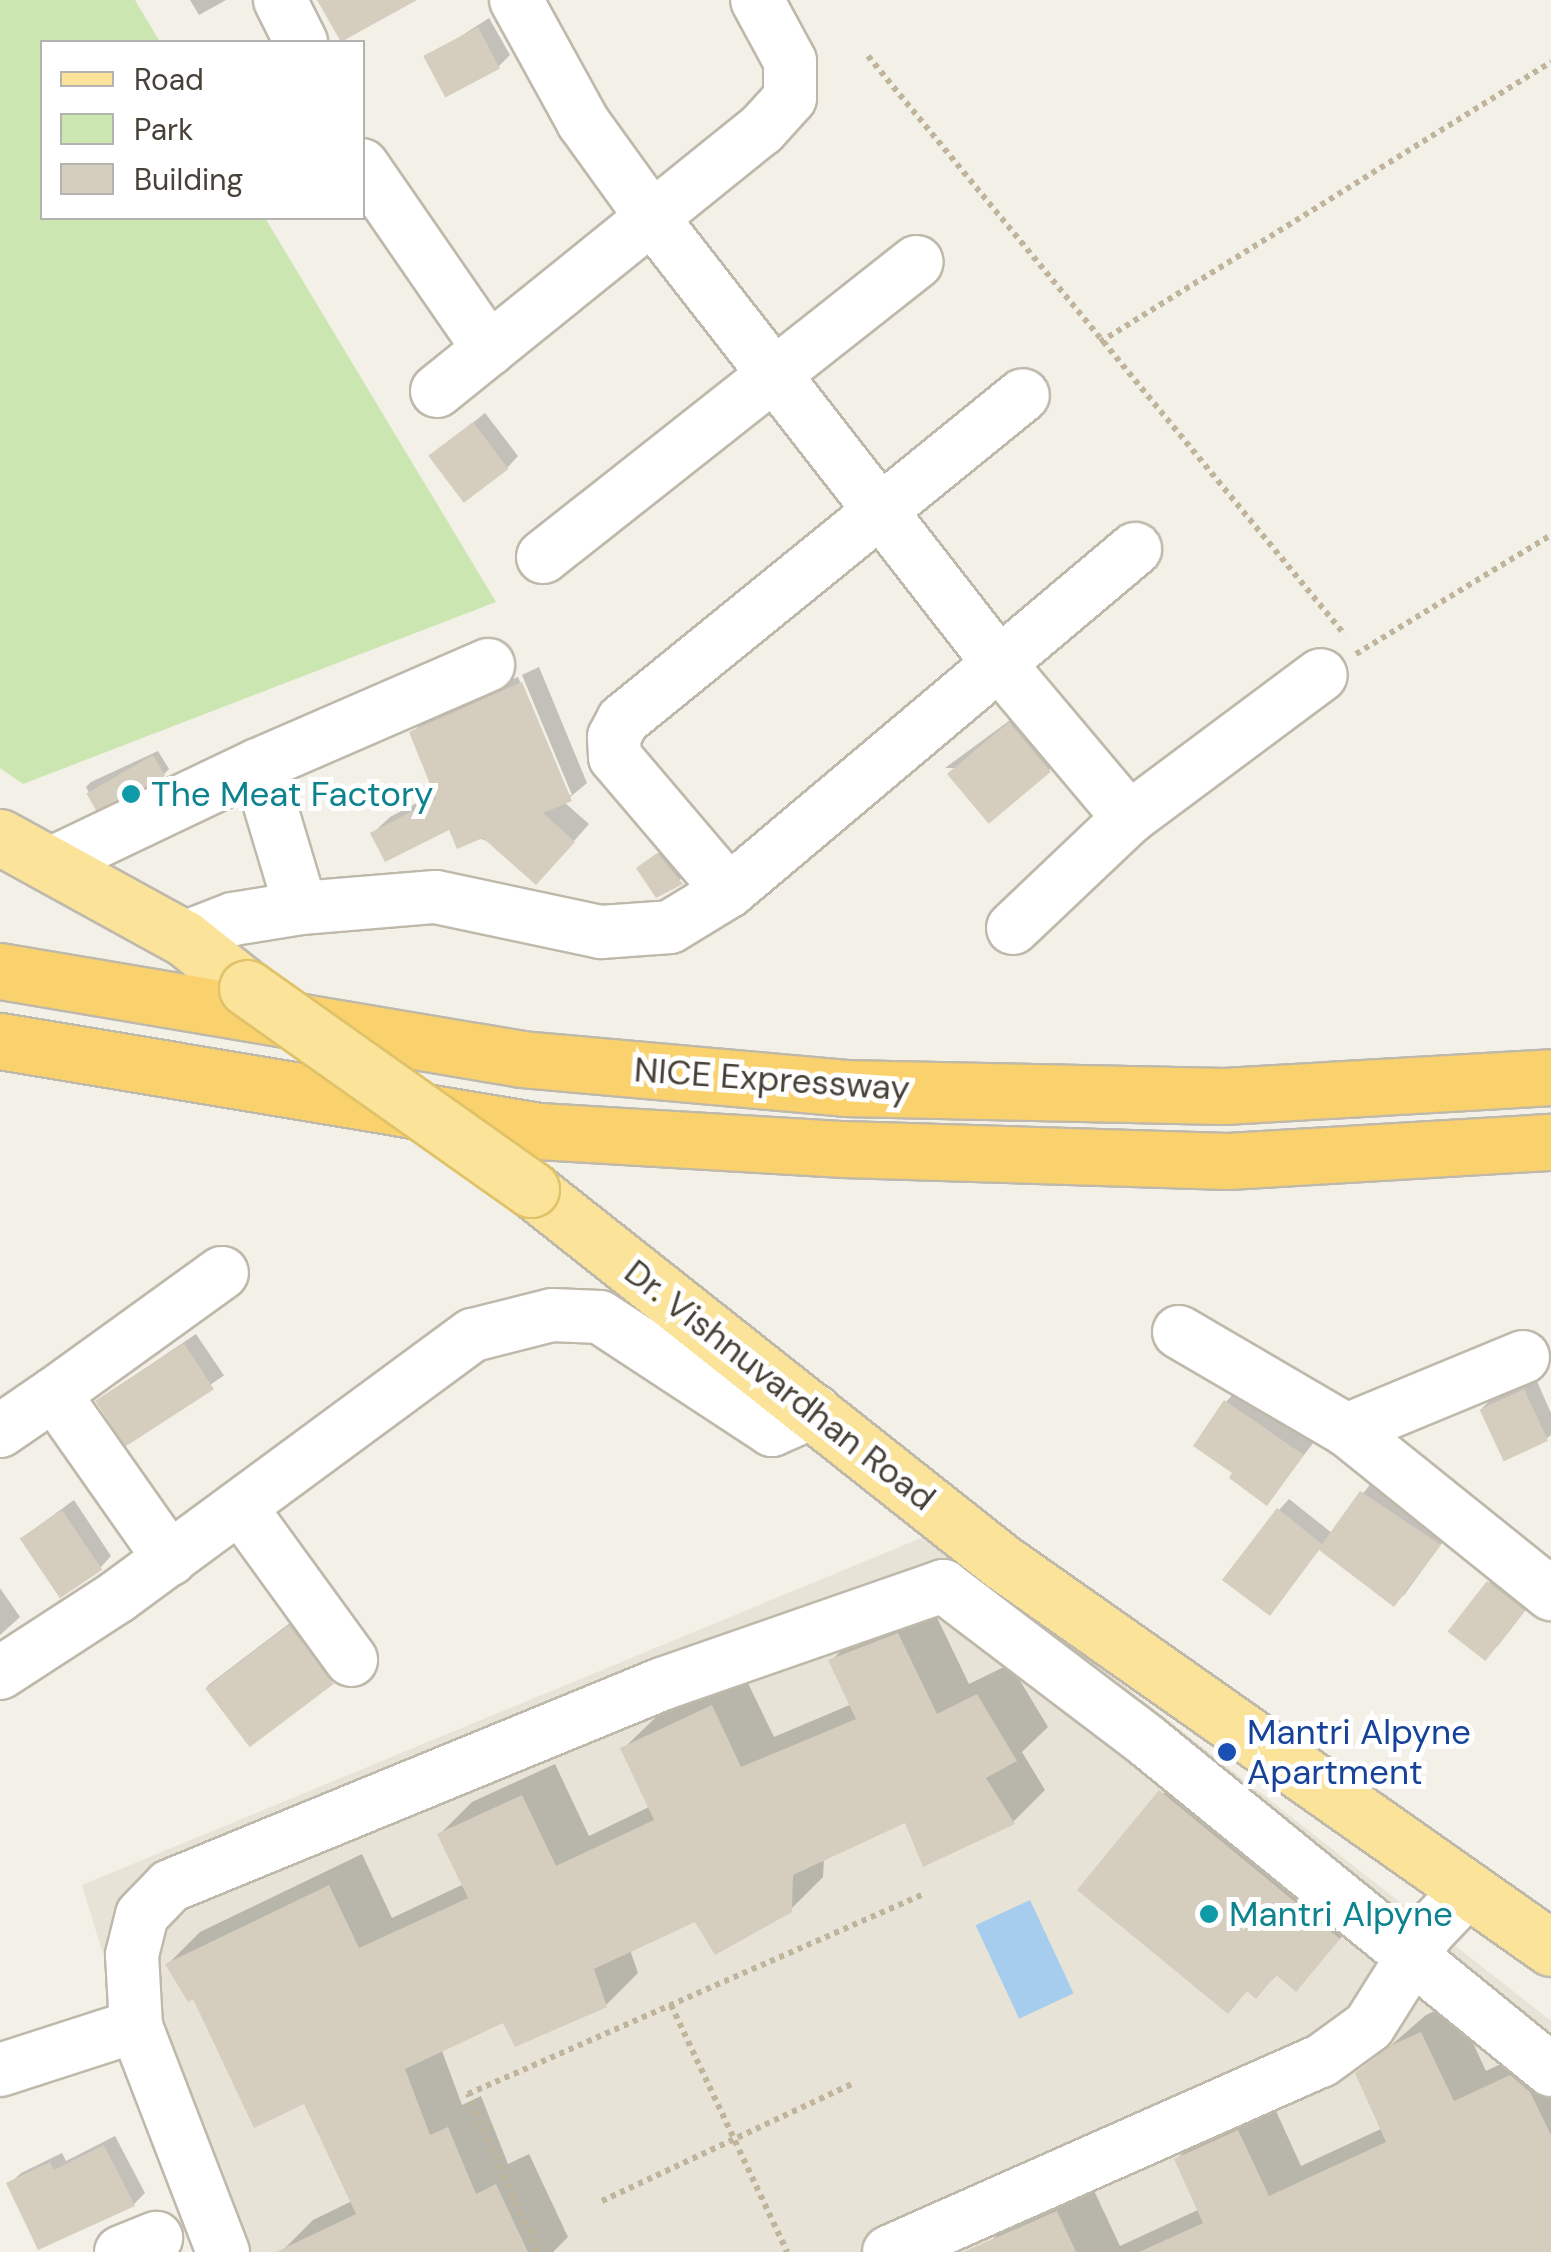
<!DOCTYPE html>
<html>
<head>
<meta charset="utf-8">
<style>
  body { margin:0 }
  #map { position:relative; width:1551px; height:2252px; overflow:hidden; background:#f3f0e8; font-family:"DM Sans",sans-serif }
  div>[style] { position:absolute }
  .residential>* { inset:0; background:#e7e3d6 }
  .green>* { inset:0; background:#cce6b2 }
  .water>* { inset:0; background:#a6cdee; transform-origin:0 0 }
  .shadow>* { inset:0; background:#0003; transform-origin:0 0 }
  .building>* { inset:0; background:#d5cdbe; transform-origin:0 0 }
  .path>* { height:6px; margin-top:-3px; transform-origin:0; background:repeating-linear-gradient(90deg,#c0b59c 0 5px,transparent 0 10px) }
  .roads { filter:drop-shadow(2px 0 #bfb9ab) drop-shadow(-2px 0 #bfb9ab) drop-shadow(0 2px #bfb9ab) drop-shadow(0 -2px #bfb9ab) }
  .minor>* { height:52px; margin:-26px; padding:0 26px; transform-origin:26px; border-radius:26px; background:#fff }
  .major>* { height:55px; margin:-27.5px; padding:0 27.5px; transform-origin:27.5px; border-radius:27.5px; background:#fbe49a }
  .highway>* { height:55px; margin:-27.5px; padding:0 27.5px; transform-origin:27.5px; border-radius:27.5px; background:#f9d16d }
  .bridges { filter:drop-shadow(2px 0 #e0c269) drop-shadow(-2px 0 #e0c269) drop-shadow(0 2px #e0c269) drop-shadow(0 -2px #e0c269) }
  .major-bridge>* { height:55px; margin:-27.5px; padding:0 27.5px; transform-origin:27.5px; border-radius:27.5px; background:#fbe49a }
  .dots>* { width:28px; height:28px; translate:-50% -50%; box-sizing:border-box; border:5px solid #fff; border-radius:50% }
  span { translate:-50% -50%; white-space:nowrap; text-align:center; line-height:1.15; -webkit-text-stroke:10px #fff; paint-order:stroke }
  .culture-label { font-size:35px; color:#0d838f }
  .left { translate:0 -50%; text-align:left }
  .street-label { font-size:35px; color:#474137 }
  .transit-label { font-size:35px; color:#164399 }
  .legend { position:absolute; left:40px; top:40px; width:325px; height:180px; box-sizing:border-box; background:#fff; border:2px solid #b5b3af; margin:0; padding:12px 18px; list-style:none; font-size:30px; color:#474137 }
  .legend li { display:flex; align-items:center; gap:20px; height:50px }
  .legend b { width:50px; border:2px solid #b5b3af }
</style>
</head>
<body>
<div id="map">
  <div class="residential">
    <div style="clip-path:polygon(931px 1534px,1551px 2021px,1551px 2252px,193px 2252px,82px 1885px)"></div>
  </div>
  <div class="green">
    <div style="clip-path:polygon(0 0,135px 0,160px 42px,42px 42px,42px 218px,265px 218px,496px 602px,23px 784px,0 768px)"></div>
  </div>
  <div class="water">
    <div style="left:1030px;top:1900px;width:103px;height:60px;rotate:65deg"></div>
  </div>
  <div class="shadow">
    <div style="clip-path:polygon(190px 0,226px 0,199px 15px)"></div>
    <div style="clip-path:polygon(489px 18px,510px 55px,499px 66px,427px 58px)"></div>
    <div style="clip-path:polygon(485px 413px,518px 456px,507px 468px,432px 456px)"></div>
    <div style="clip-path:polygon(539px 667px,587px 783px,564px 802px,589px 824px,552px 866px,450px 827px,373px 833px,390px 817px,436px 793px,412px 733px,428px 717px,518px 677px,567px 795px,572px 795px,522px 675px)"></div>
    <div style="clip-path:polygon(1021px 712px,1060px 759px,1049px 770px,945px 768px)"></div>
    <div style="clip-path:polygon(158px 751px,169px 769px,164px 774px,96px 806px,86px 787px,91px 782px)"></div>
    <div style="clip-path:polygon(670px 844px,693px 871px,657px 895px,639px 868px)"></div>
    <div style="left:196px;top:1334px;width:50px;height:118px;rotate:56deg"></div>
    <div style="clip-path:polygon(1536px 1379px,1551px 1413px,1551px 1435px,1546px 1439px,1482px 1408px,1494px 1397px)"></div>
    <div style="clip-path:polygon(1237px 1390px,1314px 1442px,1267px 1503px,1236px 1472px,1226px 1402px)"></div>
    <div style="clip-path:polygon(1372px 1482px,1449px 1533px,1405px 1594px,1394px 1604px,1320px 1548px,1270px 1613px,1279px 1510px,1289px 1499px,1332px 1533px)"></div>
    <div style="clip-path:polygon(74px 1500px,111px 1556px,100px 1568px,22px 1538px)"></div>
    <div style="clip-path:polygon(1500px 1572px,1534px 1599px,1497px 1647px,1489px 1583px)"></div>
    <div style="clip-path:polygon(0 1588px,20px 1617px,0 1635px)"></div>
    <div style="clip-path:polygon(930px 1603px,969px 1684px,1010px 1664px,1048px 1727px,1022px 1752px,1045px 1790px,1013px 1822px,906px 1819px,824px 1858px,823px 1877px,790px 1910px,696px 1919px,630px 1950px,638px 1973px,606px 2005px,504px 2020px,442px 2051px,462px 2105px,481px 2096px,508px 2164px,529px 2154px,568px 2237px,553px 2252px,281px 2252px,313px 2220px,352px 2201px,305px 2101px,194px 1996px,168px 1964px,200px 1932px,362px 1854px,392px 1918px,464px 1884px,440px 1834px,472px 1802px,555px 1764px,589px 1836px,651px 1806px,623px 1749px,656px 1717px,744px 1675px,774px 1737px,852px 1704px,831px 1661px,863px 1629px)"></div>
    <div style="clip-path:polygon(307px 1610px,347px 1662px,329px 1679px,207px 1686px)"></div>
    <div style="clip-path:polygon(1193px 1759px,1370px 1905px,1296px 1988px,1278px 1974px,1256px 1995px,1249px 1989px,1228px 2011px,1081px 1890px)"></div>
    <div style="clip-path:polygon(1454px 2002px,1486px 2071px,1543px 2044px,1551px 2050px,1551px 2245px,1535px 2252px,995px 2252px,990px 2242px,1023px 2210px,1089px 2180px,1120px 2246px,1200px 2209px,1177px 2159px,1209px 2127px,1271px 2100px,1301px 2166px,1383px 2128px,1358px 2074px,1426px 2015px)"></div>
    <div style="clip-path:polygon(115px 2136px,145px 2193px,134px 2204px,9px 2184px,21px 2173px,62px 2153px,66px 2161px)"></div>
  </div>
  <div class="building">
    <div style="clip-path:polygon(317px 0,417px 0,341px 42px)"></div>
    <div style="left:478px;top:27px;width:47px;height:62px;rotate:62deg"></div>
    <div style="left:473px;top:422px;width:59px;height:56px;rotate:53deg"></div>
    <div style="clip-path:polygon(522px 682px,572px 801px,543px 813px,575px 842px,536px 885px,483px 838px,457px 849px,449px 830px,385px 862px,370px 833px,436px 799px,409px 732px)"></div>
    <div style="left:1009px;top:722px;width:65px;height:81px;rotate:50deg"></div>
    <div style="left:153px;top:755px;width:24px;height:77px;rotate:60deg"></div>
    <div style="clip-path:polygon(657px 853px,683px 884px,656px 898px,636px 868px)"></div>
    <div style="left:184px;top:1343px;width:55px;height:106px;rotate:57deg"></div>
    <div style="left:1524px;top:1389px;width:57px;height:49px;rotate:65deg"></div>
    <div style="clip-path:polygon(1224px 1400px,1304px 1455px,1267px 1506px,1229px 1478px,1232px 1473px,1193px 1446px)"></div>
    <div style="clip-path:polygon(1360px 1491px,1441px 1545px,1394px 1607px,1319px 1550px,1270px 1616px,1222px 1580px,1277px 1508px,1322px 1544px)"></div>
    <div style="left:62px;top:1510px;width:72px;height:51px;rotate:56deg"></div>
    <div style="left:1487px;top:1581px;width:48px;height:64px;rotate:38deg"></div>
    <div style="left:289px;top:1625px;width:74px;height:105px;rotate:53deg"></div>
    <div style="clip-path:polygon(898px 1633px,937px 1714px,977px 1694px,1017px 1761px,986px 1778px,1015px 1824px,923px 1867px,905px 1823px,793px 1875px,792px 1912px,715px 1955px,695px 1922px,594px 1969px,607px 2007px,515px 2047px,503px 2023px,405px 2069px,430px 2135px,448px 2127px,476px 2194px,496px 2184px,528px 2252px,276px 2252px,356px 2214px,304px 2104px,254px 2128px,193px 1999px,188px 2002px,165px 1964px,329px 1885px,359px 1948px,468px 1898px,437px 1834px,522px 1795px,556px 1866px,654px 1820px,620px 1748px,712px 1705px,741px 1767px,856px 1719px,828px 1660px)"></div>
    <div style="clip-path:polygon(1159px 1790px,1340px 1939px,1296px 1992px,1276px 1975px,1256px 1999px,1247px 1991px,1228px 2014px,1077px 1890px)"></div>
    <div style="clip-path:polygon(1421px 2032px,1454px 2101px,1510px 2075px,1530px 2092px,1551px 2135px,1551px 2252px,1139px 2252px,1203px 2223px,1174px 2159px,1238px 2130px,1269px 2196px,1386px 2142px,1355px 2073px,1390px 2046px)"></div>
    <div style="clip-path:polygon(104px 2145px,135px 2206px,38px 2250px,6px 2183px,50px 2162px,54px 2170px)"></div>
    <div style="clip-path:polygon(1057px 2211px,1076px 2252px,963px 2252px)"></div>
  </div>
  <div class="path">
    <div style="left:868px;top:56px;width:750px;rotate:50.52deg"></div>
    <div style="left:1100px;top:342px;width:531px;rotate:-31.83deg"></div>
    <div style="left:1356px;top:654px;width:228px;rotate:-31.4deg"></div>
    <div style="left:671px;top:2005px;width:273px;rotate:64.8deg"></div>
    <div style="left:602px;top:2201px;width:276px;rotate:-25.1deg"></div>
    <div style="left:538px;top:2252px;width:173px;rotate:-113.9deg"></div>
    <div style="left:468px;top:2094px;width:499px;rotate:-23.7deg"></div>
  </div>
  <div class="roads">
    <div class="minor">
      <div style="left:280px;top:0;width:47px;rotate:63.4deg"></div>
      <div style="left:516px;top:0;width:139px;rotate:61.2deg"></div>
      <div style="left:583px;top:122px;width:120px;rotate:54.2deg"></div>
      <div style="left:653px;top:219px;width:566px;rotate:52.1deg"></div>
      <div style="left:1001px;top:666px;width:199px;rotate:49.9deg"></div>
      <div style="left:362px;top:165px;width:224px;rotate:55.4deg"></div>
      <div style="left:437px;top:391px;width:416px;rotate:-38.9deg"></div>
      <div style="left:761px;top:130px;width:43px;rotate:-47.8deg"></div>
      <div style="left:790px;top:98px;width:37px;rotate:-90deg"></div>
      <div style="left:790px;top:61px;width:69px;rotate:-118.4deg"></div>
      <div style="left:543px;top:557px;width:476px;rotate:-38.3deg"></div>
      <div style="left:258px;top:765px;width:149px;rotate:73.3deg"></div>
      <div style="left:48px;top:865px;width:233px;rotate:-25.5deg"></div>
      <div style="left:258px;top:765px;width:251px;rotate:-23.5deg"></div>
      <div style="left:729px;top:891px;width:176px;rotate:-130.4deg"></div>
      <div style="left:615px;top:757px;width:20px;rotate:-93deg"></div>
      <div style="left:614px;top:737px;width:19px;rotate:-62deg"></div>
      <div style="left:623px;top:720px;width:515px;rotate:-39.09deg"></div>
      <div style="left:1013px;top:928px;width:160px;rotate:-43.5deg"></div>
      <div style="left:1129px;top:818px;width:239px;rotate:-36.7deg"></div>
      <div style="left:184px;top:938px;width:53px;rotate:-21.2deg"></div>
      <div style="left:233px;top:919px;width:69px;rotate:-9.2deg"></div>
      <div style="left:301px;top:908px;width:135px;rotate:-4.7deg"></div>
      <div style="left:436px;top:897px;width:169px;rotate:12deg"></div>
      <div style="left:601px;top:932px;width:69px;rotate:-4.1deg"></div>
      <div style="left:670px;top:927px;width:69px;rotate:-31.4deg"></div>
      <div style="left:729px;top:891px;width:531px;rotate:-40.11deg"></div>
      <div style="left:1179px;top:1332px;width:194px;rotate:30.3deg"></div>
      <div style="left:1523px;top:1357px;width:191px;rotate:157.5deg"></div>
      <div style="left:1347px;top:1430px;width:262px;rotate:38.8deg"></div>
      <div style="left:54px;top:1394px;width:207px;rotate:-35.8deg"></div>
      <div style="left:0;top:1431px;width:65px;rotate:-34.4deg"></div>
      <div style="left:54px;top:1394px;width:202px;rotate:54.9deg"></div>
      <div style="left:240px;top:1507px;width:189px;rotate:54deg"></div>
      <div style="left:0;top:1673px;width:140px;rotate:-33deg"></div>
      <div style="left:117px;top:1597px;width:442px;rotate:-36.4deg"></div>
      <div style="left:473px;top:1335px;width:81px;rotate:-14.2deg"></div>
      <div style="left:552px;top:1315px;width:48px;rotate:2.4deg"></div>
      <div style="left:600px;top:1317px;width:206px;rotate:33.3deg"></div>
      <div style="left:772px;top:1430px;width:47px;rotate:-23.8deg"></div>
      <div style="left:0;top:2070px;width:143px;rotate:-17.9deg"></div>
      <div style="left:121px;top:2252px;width:38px;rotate:-22deg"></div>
      <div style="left:223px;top:2252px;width:242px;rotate:-111.1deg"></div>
      <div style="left:136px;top:2026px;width:71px;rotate:-93.2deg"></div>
      <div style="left:132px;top:1955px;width:41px;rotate:-76deg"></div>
      <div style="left:142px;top:1915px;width:40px;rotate:-46deg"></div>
      <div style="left:170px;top:1886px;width:532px;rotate:-22.32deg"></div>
      <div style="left:662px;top:1684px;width:298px;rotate:-19.2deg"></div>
      <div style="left:943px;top:1586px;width:256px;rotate:37.2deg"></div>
      <div style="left:1147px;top:1741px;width:521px;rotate:39.16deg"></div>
      <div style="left:889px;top:2252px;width:472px;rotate:-23.9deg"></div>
      <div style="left:1321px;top:2061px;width:59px;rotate:-36.1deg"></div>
      <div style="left:1369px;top:2026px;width:111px;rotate:-57.9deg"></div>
      <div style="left:1428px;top:1932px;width:58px;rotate:-46.4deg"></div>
    </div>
    <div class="major">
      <div style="left:0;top:837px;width:210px;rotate:28.8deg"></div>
      <div style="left:184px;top:938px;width:80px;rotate:38.4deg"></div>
      <div style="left:531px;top:1189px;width:601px;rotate:38.38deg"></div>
      <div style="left:1002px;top:1562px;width:671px;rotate:35.11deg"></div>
    </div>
    <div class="highway">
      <div style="left:0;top:971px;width:529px;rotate:9.57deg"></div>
      <div style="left:522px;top:1059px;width:323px;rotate:5.1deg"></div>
      <div style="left:844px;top:1088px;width:380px;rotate:1.2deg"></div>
      <div style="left:1224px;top:1096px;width:328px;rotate:-3.3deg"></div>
      <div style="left:0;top:1041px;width:546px;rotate:9.48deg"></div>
      <div style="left:539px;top:1131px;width:305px;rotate:3.4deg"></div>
      <div style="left:843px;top:1149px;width:385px;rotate:1.8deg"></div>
      <div style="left:1228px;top:1161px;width:324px;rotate:-3.4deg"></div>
    </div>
  </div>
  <div class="bridges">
    <div class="major-bridge">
      <div style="left:247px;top:988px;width:348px;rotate:35.3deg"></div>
    </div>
  </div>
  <div class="dots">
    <div style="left:131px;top:794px;background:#0f9aa8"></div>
    <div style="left:1227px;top:1752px;background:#1a4fb4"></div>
    <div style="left:1209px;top:1914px;background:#0f9aa8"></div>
  </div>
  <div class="culture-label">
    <span class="left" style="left:151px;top:794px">The Meat Factory</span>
    <span class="left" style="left:1229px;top:1914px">Mantri Alpyne</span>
  </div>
  <div class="street-label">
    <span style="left:772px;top:1079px;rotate:4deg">NICE Expressway</span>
    <span style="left:780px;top:1385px;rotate:38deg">Dr. Vishnuvardhan Road</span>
  </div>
  <div class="transit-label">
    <span class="left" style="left:1247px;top:1752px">Mantri Alpyne<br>Apartment</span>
  </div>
  <ul class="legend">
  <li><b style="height:12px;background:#fbe49a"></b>Road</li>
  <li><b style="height:28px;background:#cce6b2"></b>Park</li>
  <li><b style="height:28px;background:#d5cdbe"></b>Building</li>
  </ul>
</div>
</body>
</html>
